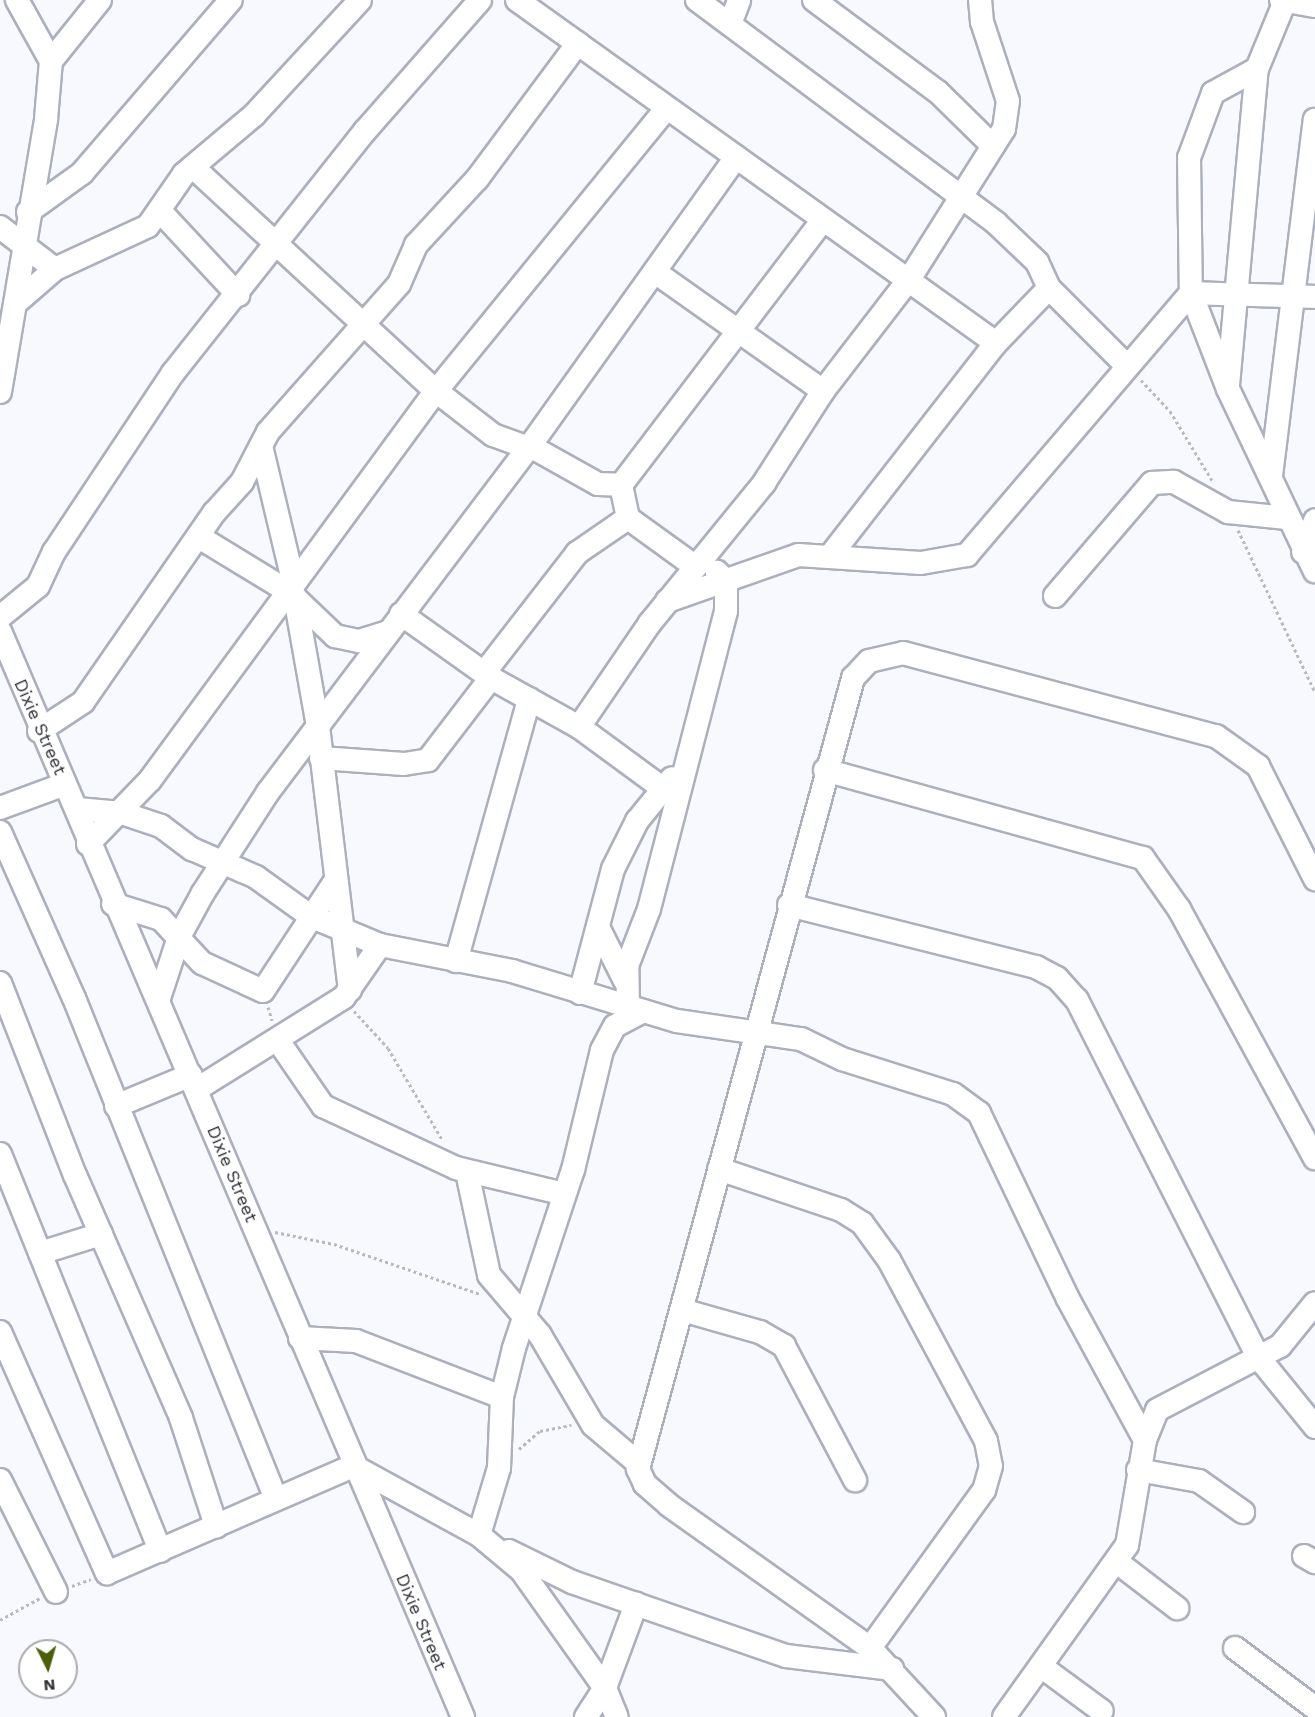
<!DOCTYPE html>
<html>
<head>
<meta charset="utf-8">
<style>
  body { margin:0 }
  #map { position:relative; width:1315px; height:1717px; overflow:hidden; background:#f7f9fe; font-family:"Work Sans",sans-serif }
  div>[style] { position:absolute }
  .path>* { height:3px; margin-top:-1.5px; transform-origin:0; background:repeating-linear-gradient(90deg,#b8babf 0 3px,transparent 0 6px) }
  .roads { filter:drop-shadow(2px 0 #acb0bd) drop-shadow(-2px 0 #acb0bd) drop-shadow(0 2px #acb0bd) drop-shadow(0 -2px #acb0bd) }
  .minor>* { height:22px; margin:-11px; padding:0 11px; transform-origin:11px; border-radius:11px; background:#fff }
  span { translate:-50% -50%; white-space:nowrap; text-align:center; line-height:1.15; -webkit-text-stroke:6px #fff; paint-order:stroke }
  .street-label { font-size:18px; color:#313238 }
  .north { position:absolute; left:18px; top:1639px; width:60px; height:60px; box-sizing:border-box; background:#fff; border:2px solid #adadaf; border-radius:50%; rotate:175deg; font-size:16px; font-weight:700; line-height:24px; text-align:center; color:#313238 }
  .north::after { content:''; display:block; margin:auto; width:21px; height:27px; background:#4a5f08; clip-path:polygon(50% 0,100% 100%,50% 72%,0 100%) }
</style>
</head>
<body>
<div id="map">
  <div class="path">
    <div style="left:1141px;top:380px;width:42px;rotate:46.9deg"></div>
    <div style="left:1170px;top:411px;width:83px;rotate:58.8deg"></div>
    <div style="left:1238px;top:530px;width:179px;rotate:64.6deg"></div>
    <div style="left:268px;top:1007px;width:14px;rotate:73deg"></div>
    <div style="left:354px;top:1011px;width:50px;rotate:47.4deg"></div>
    <div style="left:388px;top:1048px;width:108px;rotate:59.4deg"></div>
    <div style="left:275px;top:1232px;width:60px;rotate:11.5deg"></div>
    <div style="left:334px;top:1244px;width:154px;rotate:18.9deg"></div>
    <div style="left:519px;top:1449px;width:28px;rotate:-41deg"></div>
    <div style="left:540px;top:1431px;width:32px;rotate:-11deg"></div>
    <div style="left:72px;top:1586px;width:20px;rotate:-20deg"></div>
    <div style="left:0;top:1620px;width:46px;rotate:-28.8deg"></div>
  </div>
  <div class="roads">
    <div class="minor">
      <div style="left:17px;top:0;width:70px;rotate:60.9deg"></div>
      <div style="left:517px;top:0;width:589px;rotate:35.61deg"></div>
      <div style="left:697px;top:0;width:373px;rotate:36.7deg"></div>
      <div style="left:996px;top:223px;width:57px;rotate:43.6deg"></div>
      <div style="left:1037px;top:262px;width:29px;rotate:65deg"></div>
      <div style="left:1049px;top:288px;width:107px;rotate:45deg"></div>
      <div style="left:814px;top:0;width:154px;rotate:36.6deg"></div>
      <div style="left:938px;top:92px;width:76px;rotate:44.5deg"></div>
      <div style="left:1281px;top:0;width:35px;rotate:10deg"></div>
      <div style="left:730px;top:24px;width:26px;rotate:-69deg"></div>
      <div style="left:1257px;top:69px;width:50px;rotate:151.4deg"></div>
      <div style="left:1213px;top:93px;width:69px;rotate:110.3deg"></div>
      <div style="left:1189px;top:158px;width:135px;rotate:89.2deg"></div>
      <div style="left:1191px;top:293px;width:103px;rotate:68.9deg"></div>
      <div style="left:1228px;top:389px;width:202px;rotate:64.5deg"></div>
      <div style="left:194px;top:168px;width:329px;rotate:42.7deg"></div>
      <div style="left:436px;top:391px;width:72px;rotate:37.7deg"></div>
      <div style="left:493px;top:435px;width:37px;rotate:20deg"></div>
      <div style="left:160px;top:211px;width:115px;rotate:47.1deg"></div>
      <div style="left:28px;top:212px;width:67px;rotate:-35.8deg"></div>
      <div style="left:82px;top:173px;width:228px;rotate:-49.3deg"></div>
      <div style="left:0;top:227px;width:69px;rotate:37.4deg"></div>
      <div style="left:655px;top:272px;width:206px;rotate:35.3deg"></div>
      <div style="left:17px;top:302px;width:50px;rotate:-41deg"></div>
      <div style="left:55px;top:269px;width:102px;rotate:-24.8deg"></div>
      <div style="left:148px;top:226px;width:63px;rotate:-55.3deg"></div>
      <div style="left:184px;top:174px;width:92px;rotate:-40.1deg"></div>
      <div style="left:254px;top:115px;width:156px;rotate:-47.3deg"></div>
      <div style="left:1228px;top:385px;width:317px;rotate:-84.8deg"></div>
      <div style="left:1257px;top:69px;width:74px;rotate:-67.6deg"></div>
      <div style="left:0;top:392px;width:277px;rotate:-80.4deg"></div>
      <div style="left:46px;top:119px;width:58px;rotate:-85.1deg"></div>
      <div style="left:51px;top:61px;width:78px;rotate:-51.2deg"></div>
      <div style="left:261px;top:446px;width:142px;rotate:76.6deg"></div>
      <div style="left:530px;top:446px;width:78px;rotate:29.2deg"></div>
      <div style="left:598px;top:484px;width:23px;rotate:2deg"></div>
      <div style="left:1271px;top:476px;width:359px;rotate:-83deg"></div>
      <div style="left:199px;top:537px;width:105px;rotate:31.4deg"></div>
      <div style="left:289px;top:592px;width:64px;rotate:43.7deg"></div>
      <div style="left:335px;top:636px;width:25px;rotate:12deg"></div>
      <div style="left:359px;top:641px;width:28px;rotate:-17deg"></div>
      <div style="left:1303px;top:552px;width:34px;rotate:-69deg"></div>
      <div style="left:830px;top:556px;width:270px;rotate:-52.1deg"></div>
      <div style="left:996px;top:343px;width:76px;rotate:-46.1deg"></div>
      <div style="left:693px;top:565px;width:80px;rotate:-144.1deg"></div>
      <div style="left:628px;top:518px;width:34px;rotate:-102deg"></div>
      <div style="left:621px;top:485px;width:330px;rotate:-52.7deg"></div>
      <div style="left:1055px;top:596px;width:149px;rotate:-49.4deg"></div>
      <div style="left:1152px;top:483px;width:22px;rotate:-3deg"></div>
      <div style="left:1174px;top:482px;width:62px;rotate:29.1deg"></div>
      <div style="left:1228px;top:512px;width:59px;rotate:5.8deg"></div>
      <div style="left:295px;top:597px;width:131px;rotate:79.9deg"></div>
      <div style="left:318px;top:726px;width:266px;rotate:83.1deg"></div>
      <div style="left:667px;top:601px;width:139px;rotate:-19.3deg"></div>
      <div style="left:798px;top:555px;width:123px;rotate:3.7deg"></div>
      <div style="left:921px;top:563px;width:47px;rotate:-9.9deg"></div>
      <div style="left:967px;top:555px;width:345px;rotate:-49.5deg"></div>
      <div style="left:1191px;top:293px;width:124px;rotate:1.8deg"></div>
      <div style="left:401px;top:614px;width:110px;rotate:35.4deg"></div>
      <div style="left:491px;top:678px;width:101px;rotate:29.1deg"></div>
      <div style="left:579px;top:727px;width:103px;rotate:36.3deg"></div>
      <div style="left:0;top:617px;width:49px;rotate:-39.2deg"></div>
      <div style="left:38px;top:586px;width:38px;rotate:-65deg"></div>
      <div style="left:54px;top:552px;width:215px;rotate:-56.4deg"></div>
      <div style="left:173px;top:373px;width:309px;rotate:-51.6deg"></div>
      <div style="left:365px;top:131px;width:174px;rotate:-48.7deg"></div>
      <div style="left:0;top:631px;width:1181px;rotate:66.91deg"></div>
      <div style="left:484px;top:673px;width:152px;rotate:-52.2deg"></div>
      <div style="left:577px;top:553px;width:62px;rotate:-34.5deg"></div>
      <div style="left:579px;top:727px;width:126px;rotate:-55.7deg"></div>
      <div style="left:650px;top:623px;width:181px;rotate:-50.8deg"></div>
      <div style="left:764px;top:483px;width:109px;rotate:-57.3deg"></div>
      <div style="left:823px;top:391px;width:143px;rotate:-52.4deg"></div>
      <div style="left:910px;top:278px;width:176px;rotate:-57.8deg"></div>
      <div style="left:1004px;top:129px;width:28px;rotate:-82deg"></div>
      <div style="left:1008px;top:101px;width:83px;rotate:-108.2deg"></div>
      <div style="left:982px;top:22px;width:22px;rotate:-95deg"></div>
      <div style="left:39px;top:731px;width:53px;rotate:-33.4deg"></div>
      <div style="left:83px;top:702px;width:230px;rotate:-55.3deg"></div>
      <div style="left:214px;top:513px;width:42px;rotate:-47.9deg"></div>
      <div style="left:242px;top:482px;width:56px;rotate:-62.5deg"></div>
      <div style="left:268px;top:432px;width:198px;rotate:-48.5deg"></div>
      <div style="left:399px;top:284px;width:43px;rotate:-66.4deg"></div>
      <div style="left:416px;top:245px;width:90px;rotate:-47.3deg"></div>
      <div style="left:477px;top:179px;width:169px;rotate:-53.4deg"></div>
      <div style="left:321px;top:758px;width:83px;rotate:4.1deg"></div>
      <div style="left:404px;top:764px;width:24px;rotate:-9deg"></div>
      <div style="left:428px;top:760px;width:103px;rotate:-52.5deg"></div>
      <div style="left:825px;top:770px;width:330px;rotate:15.5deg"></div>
      <div style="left:1143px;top:858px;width:62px;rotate:54.8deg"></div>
      <div style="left:1179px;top:909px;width:284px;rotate:61.4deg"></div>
      <div style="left:0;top:808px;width:69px;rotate:-20.3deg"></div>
      <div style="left:77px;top:809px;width:45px;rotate:5.1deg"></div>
      <div style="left:122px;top:813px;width:41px;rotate:18.4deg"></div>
      <div style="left:161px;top:826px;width:39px;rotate:37deg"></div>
      <div style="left:192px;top:849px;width:70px;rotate:23.6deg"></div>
      <div style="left:256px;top:877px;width:67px;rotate:35.8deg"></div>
      <div style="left:310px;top:916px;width:76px;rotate:22.5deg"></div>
      <div style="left:380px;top:945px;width:135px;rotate:11.1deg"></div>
      <div style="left:512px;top:971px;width:172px;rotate:16.9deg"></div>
      <div style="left:677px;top:1021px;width:125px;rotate:8.3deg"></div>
      <div style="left:801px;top:1039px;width:46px;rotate:26deg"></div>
      <div style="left:842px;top:1059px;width:116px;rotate:17.5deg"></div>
      <div style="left:953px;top:1094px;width:32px;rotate:36deg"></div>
      <div style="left:979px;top:1113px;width:204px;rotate:64.4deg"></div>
      <div style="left:1067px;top:1297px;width:163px;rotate:61.4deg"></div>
      <div style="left:1145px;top:1440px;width:107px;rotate:99.7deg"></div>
      <div style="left:1127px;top:1545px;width:211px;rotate:125.6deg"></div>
      <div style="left:0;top:832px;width:182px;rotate:66deg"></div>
      <div style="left:74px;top:998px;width:540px;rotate:68.04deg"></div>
      <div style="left:88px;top:844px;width:89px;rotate:-45.9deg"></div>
      <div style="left:150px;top:780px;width:483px;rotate:-53.7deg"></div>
      <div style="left:436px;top:391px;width:365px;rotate:-50.8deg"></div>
      <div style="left:113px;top:904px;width:50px;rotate:17.4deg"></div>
      <div style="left:161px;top:919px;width:60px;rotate:47deg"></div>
      <div style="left:202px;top:963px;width:67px;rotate:24.7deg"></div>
      <div style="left:263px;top:991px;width:133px;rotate:-56.7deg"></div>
      <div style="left:789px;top:905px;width:255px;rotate:14.1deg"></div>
      <div style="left:1036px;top:967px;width:24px;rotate:28deg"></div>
      <div style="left:1057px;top:978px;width:30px;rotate:48deg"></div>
      <div style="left:1077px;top:1000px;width:402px;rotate:63.1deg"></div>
      <div style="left:1259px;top:1358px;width:89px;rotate:50.9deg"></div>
      <div style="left:598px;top:927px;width:60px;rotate:63.4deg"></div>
      <div style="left:456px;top:961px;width:272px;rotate:-74.4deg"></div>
      <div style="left:0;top:983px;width:206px;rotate:68.7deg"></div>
      <div style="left:75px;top:1175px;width:265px;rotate:66.4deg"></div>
      <div style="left:181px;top:1418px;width:114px;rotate:72deg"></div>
      <div style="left:580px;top:993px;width:128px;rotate:-75.1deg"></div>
      <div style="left:613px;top:869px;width:54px;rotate:-63.4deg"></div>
      <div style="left:637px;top:821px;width:55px;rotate:-50.9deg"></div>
      <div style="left:159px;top:998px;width:64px;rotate:-71.8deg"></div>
      <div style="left:179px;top:937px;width:50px;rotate:-61.4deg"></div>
      <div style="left:203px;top:893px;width:120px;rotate:-57.2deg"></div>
      <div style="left:268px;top:792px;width:434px;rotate:-52.9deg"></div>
      <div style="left:530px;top:446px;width:355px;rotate:-54.5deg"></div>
      <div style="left:628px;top:1005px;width:39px;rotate:-91deg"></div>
      <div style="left:627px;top:966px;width:61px;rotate:-68.9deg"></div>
      <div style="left:649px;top:909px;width:308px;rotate:-75.5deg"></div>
      <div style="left:726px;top:611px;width:30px;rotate:-90deg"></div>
      <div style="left:726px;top:581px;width:13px;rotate:-135deg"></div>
      <div style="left:279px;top:1042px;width:78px;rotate:55.5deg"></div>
      <div style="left:323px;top:1106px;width:147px;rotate:25deg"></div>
      <div style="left:456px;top:1168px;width:111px;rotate:13.5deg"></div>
      <div style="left:197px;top:1089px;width:173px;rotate:-32deg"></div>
      <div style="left:344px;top:997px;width:63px;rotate:-55.3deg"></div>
      <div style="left:116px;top:1106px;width:81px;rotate:-22.5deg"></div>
      <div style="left:0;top:1154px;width:428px;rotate:68deg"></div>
      <div style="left:719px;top:1169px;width:129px;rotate:18.6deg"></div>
      <div style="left:841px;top:1210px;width:25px;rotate:32deg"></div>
      <div style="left:862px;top:1223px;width:46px;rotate:53.9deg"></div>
      <div style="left:889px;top:1260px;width:205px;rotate:61.8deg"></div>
      <div style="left:986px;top:1441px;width:25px;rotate:79deg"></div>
      <div style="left:991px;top:1466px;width:25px;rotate:106deg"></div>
      <div style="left:984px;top:1490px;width:195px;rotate:125.8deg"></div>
      <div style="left:467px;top:1172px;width:105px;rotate:77.9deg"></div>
      <div style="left:489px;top:1275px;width:79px;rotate:49.6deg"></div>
      <div style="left:540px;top:1335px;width:104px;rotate:59.5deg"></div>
      <div style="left:593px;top:1425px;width:59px;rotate:40.2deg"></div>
      <div style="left:40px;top:1253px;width:64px;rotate:-17.3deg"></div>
      <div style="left:682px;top:1310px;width:81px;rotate:15.8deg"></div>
      <div style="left:760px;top:1332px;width:28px;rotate:30deg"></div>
      <div style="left:784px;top:1346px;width:152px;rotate:62.1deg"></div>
      <div style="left:0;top:1332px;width:264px;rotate:66.1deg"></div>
      <div style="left:107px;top:1573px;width:268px;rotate:-23.5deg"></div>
      <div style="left:353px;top:1466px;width:144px;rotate:28.7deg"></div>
      <div style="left:479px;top:1535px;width:55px;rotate:39.8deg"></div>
      <div style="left:521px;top:1570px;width:145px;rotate:54.6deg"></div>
      <div style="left:300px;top:1338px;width:56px;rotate:3.1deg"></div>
      <div style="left:356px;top:1341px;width:156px;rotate:21deg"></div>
      <div style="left:1145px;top:1440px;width:32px;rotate:-68deg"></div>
      <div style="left:1157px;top:1410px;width:139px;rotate:-27.5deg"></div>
      <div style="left:1280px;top:1346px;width:55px;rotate:-50.9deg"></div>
      <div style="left:1138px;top:1470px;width:62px;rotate:10.2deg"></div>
      <div style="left:1199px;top:1481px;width:54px;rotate:35.2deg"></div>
      <div style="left:0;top:1480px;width:125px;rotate:63.4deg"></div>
      <div style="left:479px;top:1535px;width:70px;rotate:-73.4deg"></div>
      <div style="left:499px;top:1468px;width:71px;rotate:-87.6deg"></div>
      <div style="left:502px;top:1397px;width:50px;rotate:-76.2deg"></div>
      <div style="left:514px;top:1348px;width:188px;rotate:-71.7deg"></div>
      <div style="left:573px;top:1170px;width:123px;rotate:-76.4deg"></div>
      <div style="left:602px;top:1050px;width:27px;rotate:-62deg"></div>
      <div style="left:615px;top:1026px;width:32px;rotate:-28deg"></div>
      <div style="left:509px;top:1551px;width:70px;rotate:26.2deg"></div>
      <div style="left:572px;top:1582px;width:226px;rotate:19.1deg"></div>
      <div style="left:786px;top:1656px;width:107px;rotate:7deg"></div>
      <div style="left:1304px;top:1556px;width:13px;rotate:29deg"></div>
      <div style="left:1117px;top:1562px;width:76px;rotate:37.5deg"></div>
      <div style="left:1235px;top:1648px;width:100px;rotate:36.9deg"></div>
      <div style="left:1042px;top:1667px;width:74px;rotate:36.3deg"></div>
      <div style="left:605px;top:1688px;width:90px;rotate:-69.7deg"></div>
      <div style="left:586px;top:1717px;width:35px;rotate:-57deg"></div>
      <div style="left:605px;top:1688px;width:31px;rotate:68deg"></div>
      <div style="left:934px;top:1717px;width:94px;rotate:-132.8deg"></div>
      <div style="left:870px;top:1648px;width:247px;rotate:-144.6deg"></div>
      <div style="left:669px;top:1505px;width:32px;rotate:-139deg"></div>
      <div style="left:645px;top:1484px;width:17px;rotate:-115deg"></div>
      <div style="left:638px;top:1469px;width:820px;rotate:-74.79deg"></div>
      <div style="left:853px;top:678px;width:23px;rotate:-47deg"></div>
      <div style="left:869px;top:661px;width:35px;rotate:-13deg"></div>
      <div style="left:903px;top:653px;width:324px;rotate:14.9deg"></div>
      <div style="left:1216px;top:736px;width:52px;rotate:35.5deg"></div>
      <div style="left:1258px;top:766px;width:127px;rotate:63.2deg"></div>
    </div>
  </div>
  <div class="street-label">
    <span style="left:40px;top:727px;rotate:66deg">Dixie Street</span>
    <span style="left:232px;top:1174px;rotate:67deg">Dixie Street</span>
    <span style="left:421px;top:1622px;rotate:67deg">Dixie Street</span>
  </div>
  <div class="north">N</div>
</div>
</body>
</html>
